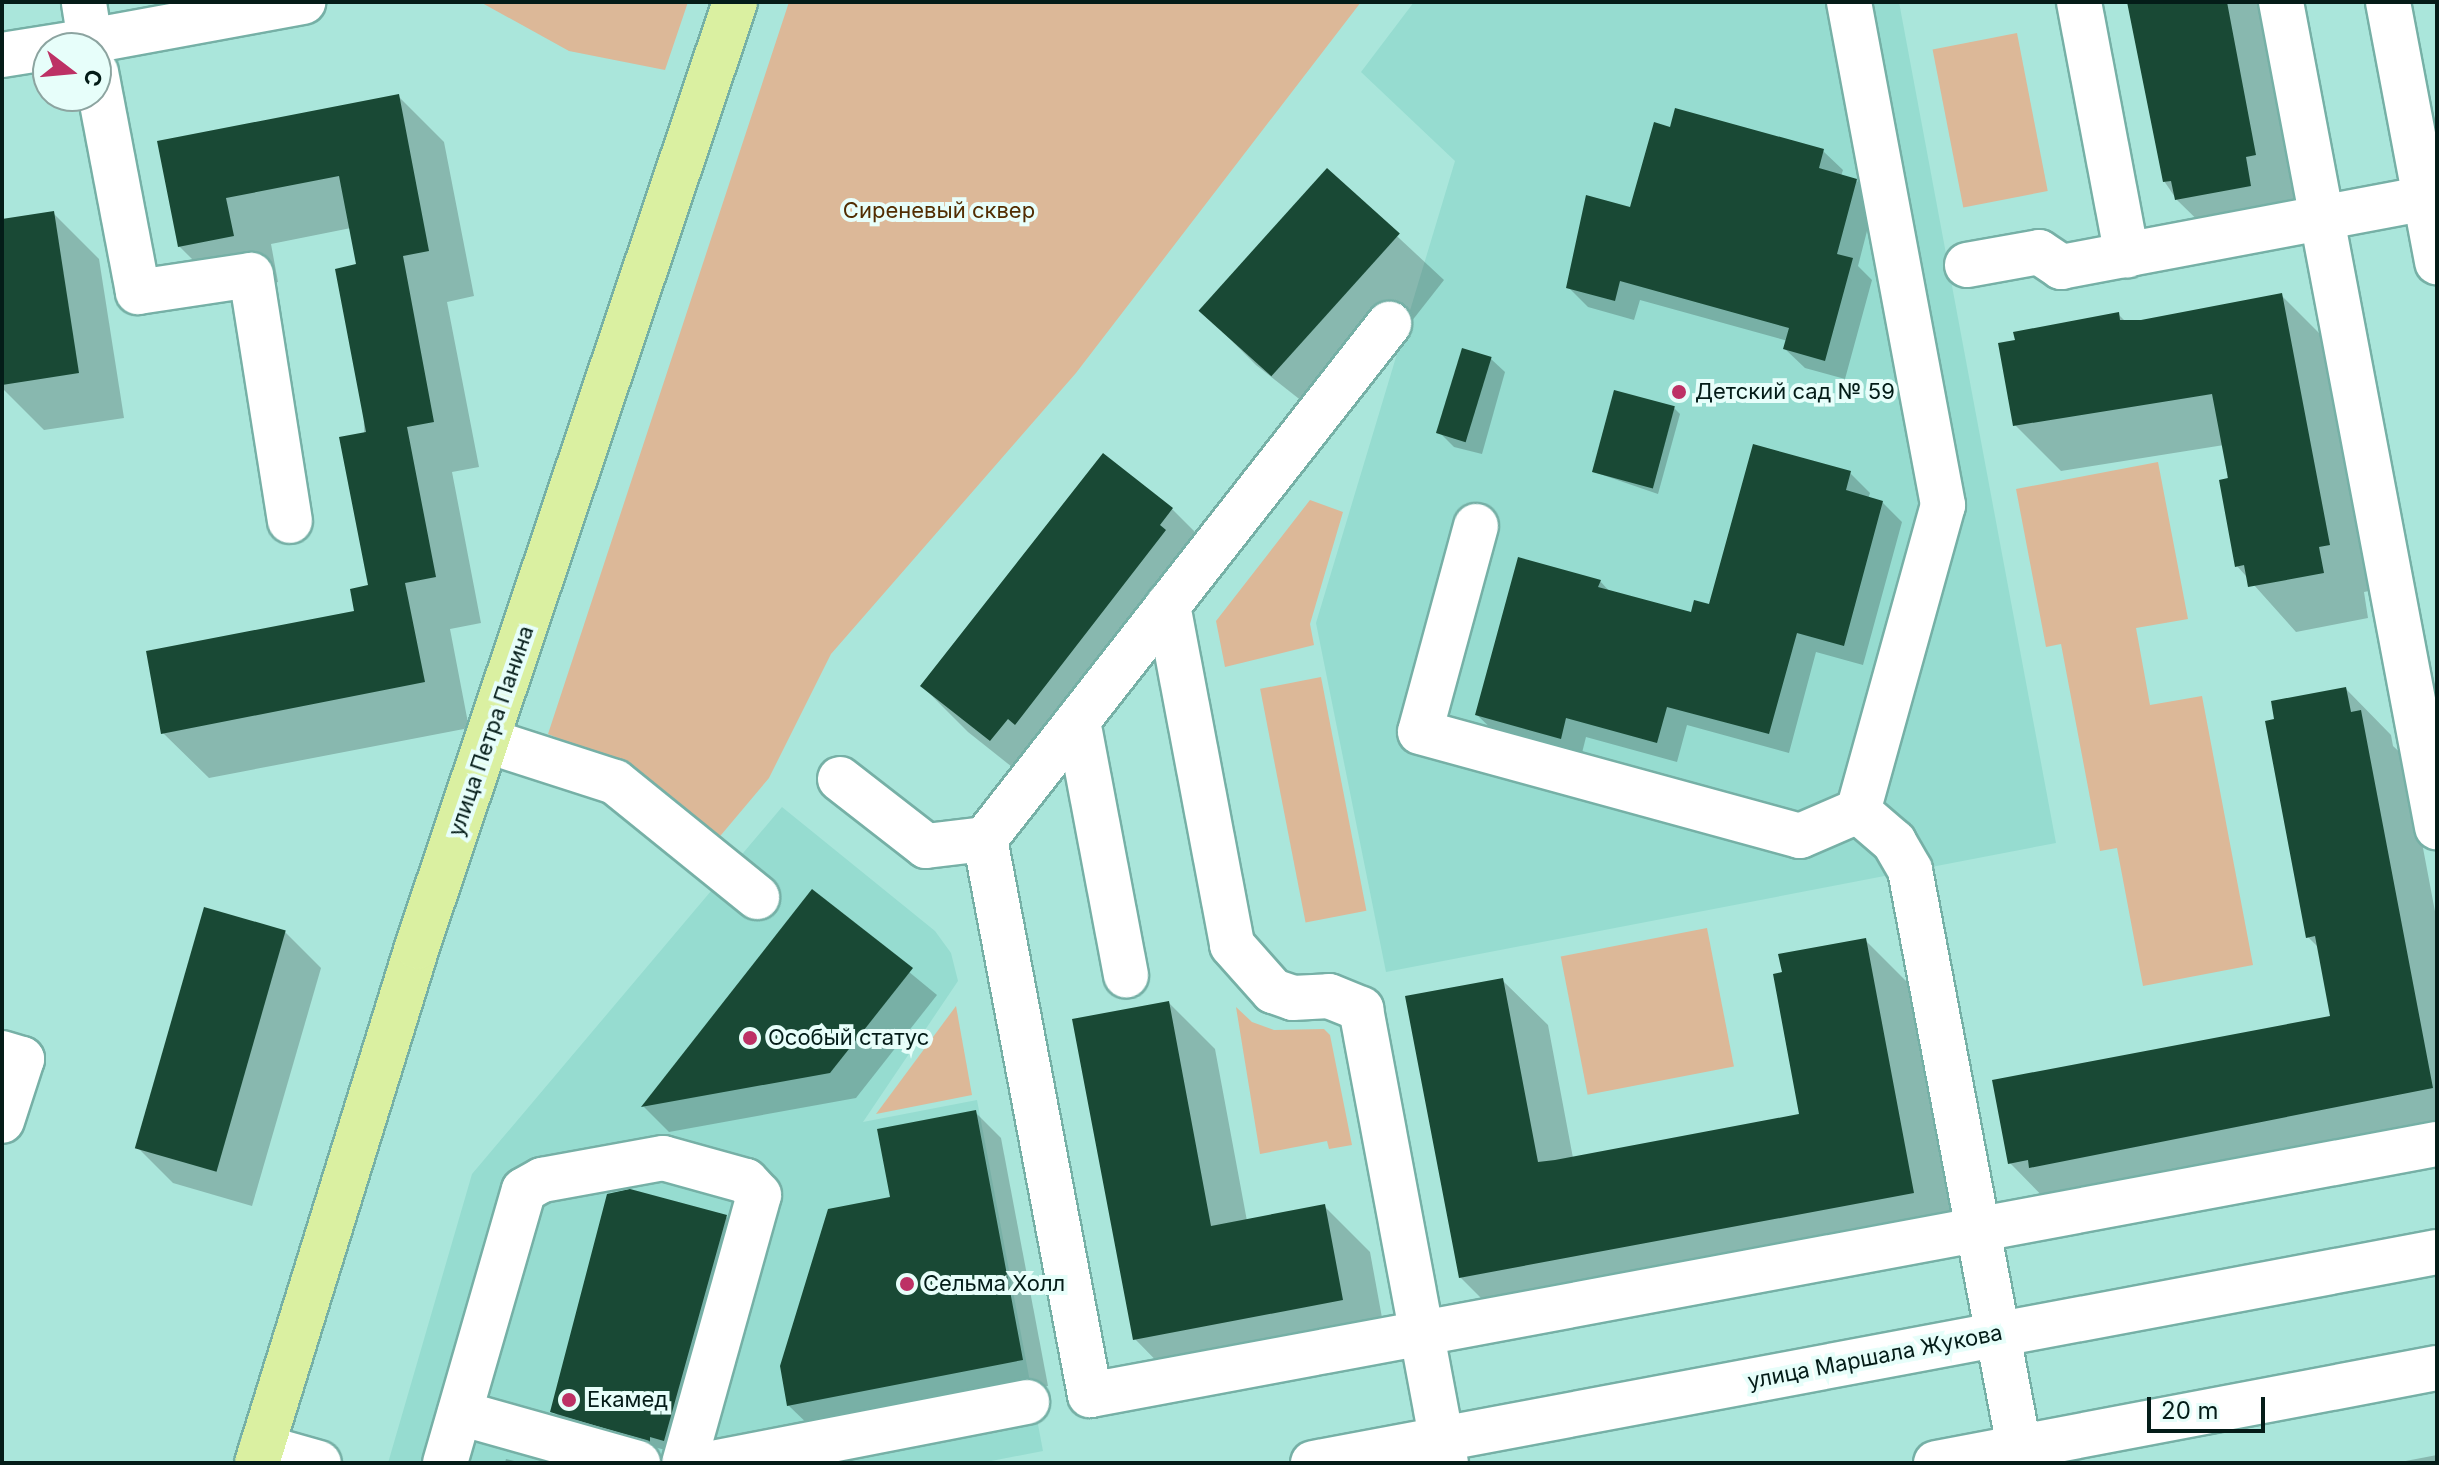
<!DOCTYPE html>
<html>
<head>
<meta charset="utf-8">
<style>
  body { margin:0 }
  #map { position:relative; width:2439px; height:1465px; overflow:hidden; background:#aae6db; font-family:Inter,sans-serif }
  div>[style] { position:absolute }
  .built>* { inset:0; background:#96dcd0 }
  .green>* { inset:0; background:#dcb898; transform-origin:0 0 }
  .shadow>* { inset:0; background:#0003 }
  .building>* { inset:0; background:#194935; transform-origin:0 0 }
  .roads { filter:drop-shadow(2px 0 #76b0a6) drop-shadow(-2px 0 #76b0a6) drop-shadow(0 2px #76b0a6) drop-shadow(0 -2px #76b0a6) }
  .minor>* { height:44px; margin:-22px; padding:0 22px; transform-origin:22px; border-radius:22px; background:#fff }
  .major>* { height:44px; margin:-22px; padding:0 22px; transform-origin:22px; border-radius:22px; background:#daf0a1 }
  .dots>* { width:22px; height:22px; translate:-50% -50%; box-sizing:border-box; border:4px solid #e7fefa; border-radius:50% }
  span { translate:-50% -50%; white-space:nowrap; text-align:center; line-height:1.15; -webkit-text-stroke:8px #e7fefa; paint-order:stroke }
  .park-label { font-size:22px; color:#522d02 }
  .poi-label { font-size:22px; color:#041c18 }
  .left { translate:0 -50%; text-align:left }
  .street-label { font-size:22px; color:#041c18 }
  .frame { position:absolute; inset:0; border:4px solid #041c18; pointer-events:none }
  .north { position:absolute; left:32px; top:32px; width:80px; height:80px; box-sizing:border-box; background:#e7fefa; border:2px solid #8ca4a0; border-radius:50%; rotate:106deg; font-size:22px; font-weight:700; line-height:32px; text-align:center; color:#041c18 }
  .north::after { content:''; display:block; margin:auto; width:28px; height:36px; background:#bd3165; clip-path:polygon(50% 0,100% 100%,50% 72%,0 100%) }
  .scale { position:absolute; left:2147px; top:1397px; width:118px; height:36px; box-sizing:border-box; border:4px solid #041c18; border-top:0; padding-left:10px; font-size:24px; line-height:28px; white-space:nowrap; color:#041c18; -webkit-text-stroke:6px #e7fefa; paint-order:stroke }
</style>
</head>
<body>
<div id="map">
  <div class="built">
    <div style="clip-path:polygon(1414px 2px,1899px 2px,2056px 843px,1386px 972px,1316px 623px,1455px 161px,1361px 72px)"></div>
    <div style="clip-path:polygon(782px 807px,935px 931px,951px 953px,958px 981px,863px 1122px,977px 1100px,1043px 1451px,981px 1463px,388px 1463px,472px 1174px)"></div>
  </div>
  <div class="green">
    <div style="clip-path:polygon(429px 2px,688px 2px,665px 70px,569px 51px,482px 3px)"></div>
    <div style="clip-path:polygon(789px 2px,1361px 2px,1076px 373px,831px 654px,769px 778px,716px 841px,626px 766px,548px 734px)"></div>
    <div style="left:2017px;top:33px;width:161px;height:86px;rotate:79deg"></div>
    <div style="clip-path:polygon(2158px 462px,2188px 619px,2136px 628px,2150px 705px,2202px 696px,2253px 965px,2143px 986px,2117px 848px,2100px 851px,2061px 644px,2046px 647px,2016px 489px)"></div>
    <div style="clip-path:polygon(1310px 500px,1343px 512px,1310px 624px,1314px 645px,1225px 667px,1216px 621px)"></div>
    <div style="left:1321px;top:677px;width:238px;height:62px;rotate:79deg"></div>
    <div style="left:1707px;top:928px;width:141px;height:149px;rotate:79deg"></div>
    <div style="clip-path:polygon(956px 1006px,972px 1095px,876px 1114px)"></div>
    <div style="clip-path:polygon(1236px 1007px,1252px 1022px,1274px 1030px,1324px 1029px,1330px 1035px,1352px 1145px,1329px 1149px,1327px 1141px,1260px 1154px)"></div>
  </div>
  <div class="shadow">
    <div style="clip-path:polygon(2129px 2px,2262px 2px,2300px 201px,2223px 245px,2177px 200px,2164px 181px)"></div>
    <div style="clip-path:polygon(398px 96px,444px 142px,474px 296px,447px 302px,479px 467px,452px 472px,481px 623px,450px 629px,469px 728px,209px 778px,163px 733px,356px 612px,370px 587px,358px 266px,351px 228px,271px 244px,278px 282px,225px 292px,179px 246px,160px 142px)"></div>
    <div style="clip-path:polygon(1823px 151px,1843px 170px,1841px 176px,1856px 180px,1875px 200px,1858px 266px,1872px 280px,1845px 379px,1805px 368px,1785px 349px,1788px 341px,1640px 300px,1634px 320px,1588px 307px,1568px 287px,1631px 209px)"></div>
    <div style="clip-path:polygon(1327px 171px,1444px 280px,1331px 424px,1256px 365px,1210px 319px)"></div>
    <div style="clip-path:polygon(53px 213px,99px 259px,124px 418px,44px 430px,2px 388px,2px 221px)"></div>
    <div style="clip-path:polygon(2281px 295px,2327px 341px,2374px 590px,2364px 592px,2368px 618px,2296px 632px,2237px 566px,2224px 445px,2061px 471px,2015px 425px,2118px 314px,2126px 322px,2141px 322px)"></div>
    <div style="clip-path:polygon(1491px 359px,1505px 372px,1482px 454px,1454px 447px,1441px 434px)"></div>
    <div style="clip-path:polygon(1674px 408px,1680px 414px,1658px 494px,1594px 472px)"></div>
    <div style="clip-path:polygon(1104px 455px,1172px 509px,1218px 555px,1036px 786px,968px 732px,922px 686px)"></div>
    <div style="clip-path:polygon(1850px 473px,1870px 493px,1868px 499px,1882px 502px,1902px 522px,1863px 665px,1816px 652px,1789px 753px,1687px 725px,1677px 762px,1586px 737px,1581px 757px,1497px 734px,1477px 715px,1600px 581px,1611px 593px,1692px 615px,1710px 606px)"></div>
    <div style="clip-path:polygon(2346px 689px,2391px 735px,2393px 746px,2406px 758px,2437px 922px,2437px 1142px,2055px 1209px,2010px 1163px,2332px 1017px,2319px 948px,2308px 937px)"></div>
    <div style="clip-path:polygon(812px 892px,937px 995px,856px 1098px,669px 1132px,644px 1107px)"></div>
    <div style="clip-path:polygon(285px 932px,321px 968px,252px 1206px,173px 1183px,137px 1147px)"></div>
    <div style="clip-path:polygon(1865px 940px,1911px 986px,1959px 1238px,1506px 1323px,1460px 1277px,1502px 980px,1548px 1025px,1573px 1158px,1802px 1115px)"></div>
    <div style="clip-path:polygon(1169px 1003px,1215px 1049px,1247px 1221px,1324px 1206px,1370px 1252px,1387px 1345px,1180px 1385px,1135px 1339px)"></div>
    <div style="clip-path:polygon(975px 1112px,1001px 1138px,1048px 1386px,814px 1430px,788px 1405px,893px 1198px)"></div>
    <div style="clip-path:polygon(726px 1217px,740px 1230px,677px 1453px,566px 1424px,553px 1411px)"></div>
    <div style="clip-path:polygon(2437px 1455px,2437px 1463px,2395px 1463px)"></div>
    <div style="clip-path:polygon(506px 1459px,523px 1463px,505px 1463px)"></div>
  </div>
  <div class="building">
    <div style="clip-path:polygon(2127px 2px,2227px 2px,2256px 155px,2246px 157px,2251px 186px,2175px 200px,2171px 181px,2163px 182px)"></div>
    <div style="clip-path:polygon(399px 94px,429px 251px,403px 256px,434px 422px,407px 427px,436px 577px,405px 583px,425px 682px,161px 734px,146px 651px,354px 611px,350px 589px,368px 585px,339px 437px,366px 432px,335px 269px,356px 264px,339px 176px,226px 198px,234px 236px,178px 247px,157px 141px)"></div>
    <div style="clip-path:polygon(1675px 108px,1824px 149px,1819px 168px,1857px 179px,1837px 254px,1853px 258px,1825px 361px,1783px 349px,1789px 328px,1620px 281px,1615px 301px,1566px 288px,1586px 195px,1630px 207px,1654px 122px,1670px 127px)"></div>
    <div style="left:1327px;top:168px;width:98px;height:192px;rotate:42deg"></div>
    <div style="clip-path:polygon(54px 211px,79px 373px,2px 385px,2px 219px)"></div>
    <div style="clip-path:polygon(2282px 293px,2330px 545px,2319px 547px,2324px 573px,2248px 587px,2244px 565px,2235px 567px,2219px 480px,2228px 478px,2212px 394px,2013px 426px,1998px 343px,2015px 340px,2013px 332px,2119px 312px,2120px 320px,2141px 320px)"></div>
    <div style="left:1462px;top:348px;width:31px;height:89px;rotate:17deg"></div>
    <div style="left:1614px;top:390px;width:63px;height:85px;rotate:15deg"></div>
    <div style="clip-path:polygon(1753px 444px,1851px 471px,1846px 490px,1883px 501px,1844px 646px,1797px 633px,1769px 734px,1667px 707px,1657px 743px,1566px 718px,1561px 739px,1475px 715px,1518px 557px,1601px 580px,1598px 587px,1691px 612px,1694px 600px,1709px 604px)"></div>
    <div style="clip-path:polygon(1103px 453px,1173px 508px,1160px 525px,1166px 530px,1015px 725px,1008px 719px,990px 741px,920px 686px)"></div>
    <div style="clip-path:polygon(2346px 687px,2351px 712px,2361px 710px,2433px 1088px,2029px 1168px,2028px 1160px,2008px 1164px,1992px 1080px,2330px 1016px,2315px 936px,2306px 938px,2265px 721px,2274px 719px,2271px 701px)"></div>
    <div style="clip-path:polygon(812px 889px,913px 968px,830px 1073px,641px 1107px)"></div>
    <div style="left:204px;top:907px;width:85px;height:251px;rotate:16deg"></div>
    <div style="clip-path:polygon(1866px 938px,1914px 1193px,1459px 1278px,1405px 996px,1503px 978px,1538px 1162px,1555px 1160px,1799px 1114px,1773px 974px,1782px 972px,1778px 954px)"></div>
    <div style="clip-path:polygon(1169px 1001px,1211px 1226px,1325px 1204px,1343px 1300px,1133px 1340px,1072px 1019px)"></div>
    <div style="clip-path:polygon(976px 1110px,1023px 1360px,787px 1406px,780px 1366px,828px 1209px,890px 1197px,877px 1129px)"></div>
    <div style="clip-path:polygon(630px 1189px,727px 1215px,664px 1441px,650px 1437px,650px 1442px,550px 1412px,607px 1194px)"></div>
  </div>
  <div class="roads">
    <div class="minor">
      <div style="left:1849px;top:2px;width:512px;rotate:79.41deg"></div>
      <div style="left:1943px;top:505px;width:318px;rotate:105.5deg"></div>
      <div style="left:2079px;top:2px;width:258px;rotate:79.3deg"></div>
      <div style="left:2281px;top:2px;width:840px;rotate:79.29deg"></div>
      <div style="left:2388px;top:2px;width:265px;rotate:79.3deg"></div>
      <div style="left:91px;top:48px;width:7px;rotate:-98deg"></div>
      <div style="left:90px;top:41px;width:217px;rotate:-10.4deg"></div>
      <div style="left:2px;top:55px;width:89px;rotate:-9deg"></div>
      <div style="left:90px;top:41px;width:39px;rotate:-99deg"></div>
      <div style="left:96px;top:72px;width:224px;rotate:79.2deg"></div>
      <div style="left:138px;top:292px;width:114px;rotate:-8.6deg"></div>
      <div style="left:251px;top:275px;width:249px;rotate:81deg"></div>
      <div style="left:1967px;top:265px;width:73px;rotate:-10.2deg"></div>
      <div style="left:2039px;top:252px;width:27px;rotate:34deg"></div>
      <div style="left:2061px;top:267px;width:370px;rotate:-10.7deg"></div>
      <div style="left:1476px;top:526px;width:213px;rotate:105.2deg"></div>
      <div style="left:1420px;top:732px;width:394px;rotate:15.3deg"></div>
      <div style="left:1800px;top:836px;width:63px;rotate:-23.3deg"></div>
      <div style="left:1168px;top:605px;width:346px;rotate:79.3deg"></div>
      <div style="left:1232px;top:945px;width:62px;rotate:48.3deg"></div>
      <div style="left:1273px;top:991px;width:21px;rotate:19deg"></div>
      <div style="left:1293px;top:998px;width:36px;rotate:-3deg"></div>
      <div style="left:1329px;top:996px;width:35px;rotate:22deg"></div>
      <div style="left:1361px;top:1009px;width:462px;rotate:79.4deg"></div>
      <div style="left:1078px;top:721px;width:259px;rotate:79.3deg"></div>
      <div style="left:488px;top:741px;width:133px;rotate:17.9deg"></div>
      <div style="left:615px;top:782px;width:183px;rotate:39deg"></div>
      <div style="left:840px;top:779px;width:109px;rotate:37.9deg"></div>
      <div style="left:926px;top:846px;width:59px;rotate:-6.8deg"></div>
      <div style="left:985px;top:839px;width:655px;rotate:-51.89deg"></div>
      <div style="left:1858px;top:811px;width:48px;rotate:40.7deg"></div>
      <div style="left:1894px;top:842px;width:32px;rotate:60deg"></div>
      <div style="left:1910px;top:870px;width:587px;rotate:79.3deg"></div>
      <div style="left:985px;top:839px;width:566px;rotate:79.31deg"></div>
      <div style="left:1090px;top:1395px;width:1370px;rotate:-10.56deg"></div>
      <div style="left:2px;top:1053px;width:21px;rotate:17deg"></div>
      <div style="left:22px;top:1059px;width:65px;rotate:107.9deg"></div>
      <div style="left:460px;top:1413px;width:185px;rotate:15.7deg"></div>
      <div style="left:262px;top:1447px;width:59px;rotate:15.7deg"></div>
      <div style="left:445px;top:1463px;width:284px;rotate:-73.9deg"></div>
      <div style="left:524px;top:1190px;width:21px;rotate:-29deg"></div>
      <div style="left:542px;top:1180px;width:123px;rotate:-10.3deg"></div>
      <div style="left:663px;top:1158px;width:86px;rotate:15.5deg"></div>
      <div style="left:746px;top:1181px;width:19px;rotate:47deg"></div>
      <div style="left:759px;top:1195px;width:278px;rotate:105.6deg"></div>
      <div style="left:713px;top:1463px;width:320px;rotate:-11deg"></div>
      <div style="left:1313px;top:1463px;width:1144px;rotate:-10.63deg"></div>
      <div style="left:1936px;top:1463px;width:510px;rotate:-10.74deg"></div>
    </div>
    <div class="major">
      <div style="left:257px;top:1463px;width:540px;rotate:-72.77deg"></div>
      <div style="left:417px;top:947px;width:997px;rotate:-71.4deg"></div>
    </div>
  </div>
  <div class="dots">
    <div style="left:1679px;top:392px;background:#bd3165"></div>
    <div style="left:750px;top:1038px;background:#bd3165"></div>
    <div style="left:907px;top:1284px;background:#bd3165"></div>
    <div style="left:569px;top:1400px;background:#bd3165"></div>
  </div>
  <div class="park-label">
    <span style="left:939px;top:211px">Сиреневый сквер</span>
  </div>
  <div class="poi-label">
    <span class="left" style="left:1695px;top:392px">Детский сад № 59</span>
    <span class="left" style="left:768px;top:1038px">Особый статус</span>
    <span class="left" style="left:923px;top:1284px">Сельма Холл</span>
    <span class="left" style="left:587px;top:1400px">Екамед</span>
  </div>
  <div class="street-label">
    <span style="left:491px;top:731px;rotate:-71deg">улица Петра Панина</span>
    <span style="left:1875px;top:1357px;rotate:-11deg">улица Маршала Жукова</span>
  </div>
  <div class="frame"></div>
  <div class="north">С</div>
  <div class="scale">20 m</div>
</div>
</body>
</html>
